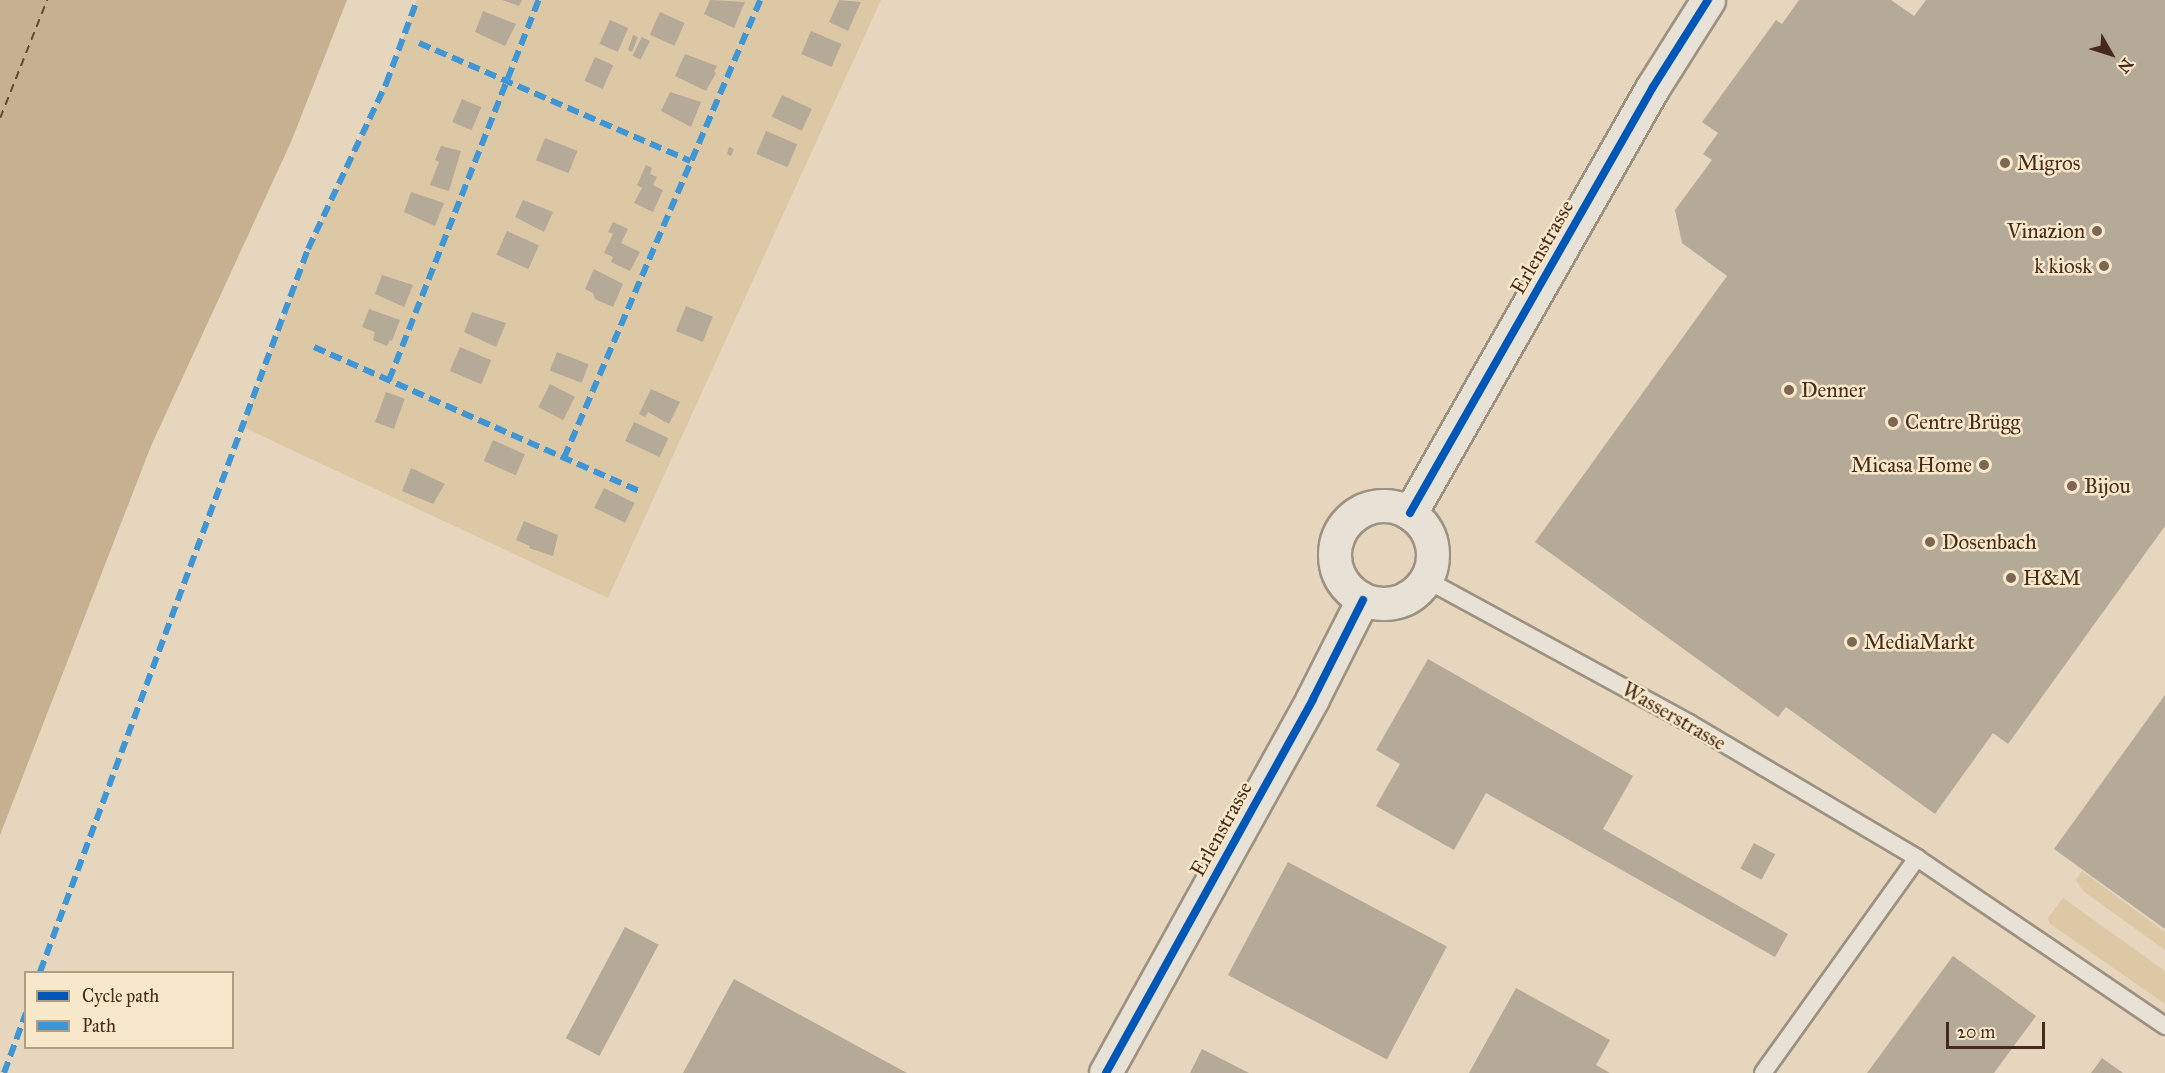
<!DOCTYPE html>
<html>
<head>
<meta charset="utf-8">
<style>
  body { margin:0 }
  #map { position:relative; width:2165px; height:1073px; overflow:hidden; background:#e5d6bd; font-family:"IM FELL Great Primer",serif }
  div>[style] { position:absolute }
  .green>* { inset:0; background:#ddc8a6 }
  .water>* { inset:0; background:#c7b090 }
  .ferry>* { height:1.5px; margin-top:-0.75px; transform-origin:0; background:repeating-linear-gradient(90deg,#644734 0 8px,transparent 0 14px) }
  .building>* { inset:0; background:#b5a998; transform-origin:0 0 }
  .roads { filter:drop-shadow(2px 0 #9d9181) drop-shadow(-2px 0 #9d9181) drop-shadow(0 2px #9d9181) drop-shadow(0 -2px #9d9181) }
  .service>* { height:16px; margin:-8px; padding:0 8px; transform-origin:8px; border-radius:8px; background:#e8e1d5 }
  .minor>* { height:32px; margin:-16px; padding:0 16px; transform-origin:16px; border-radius:16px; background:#e8e1d5 }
  .minor>.ring { margin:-16px; padding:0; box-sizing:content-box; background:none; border:32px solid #e8e1d5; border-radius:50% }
  .tertiary>* { height:33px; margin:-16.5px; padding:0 16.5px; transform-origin:16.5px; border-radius:16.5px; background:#e8e1d5 }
  .quiet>* { height:6px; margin-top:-3px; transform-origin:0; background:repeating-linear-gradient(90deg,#4096d4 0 12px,transparent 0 18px) }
  .cycleway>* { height:8px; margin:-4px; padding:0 4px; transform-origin:4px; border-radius:4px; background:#0057b8 }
  .dots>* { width:16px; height:16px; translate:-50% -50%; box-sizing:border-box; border:3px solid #f8e8ca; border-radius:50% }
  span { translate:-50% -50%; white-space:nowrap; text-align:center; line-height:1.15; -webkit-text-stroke:5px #f8e8ca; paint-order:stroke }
  .poi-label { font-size:21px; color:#472a1c }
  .left { translate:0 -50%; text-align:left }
  .right { translate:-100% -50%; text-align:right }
  .street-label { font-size:21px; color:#472a1c }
  .legend { position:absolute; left:24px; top:971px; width:210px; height:78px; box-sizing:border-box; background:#f8e8ca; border:2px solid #b19c84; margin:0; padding:8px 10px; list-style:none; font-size:18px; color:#472a1c }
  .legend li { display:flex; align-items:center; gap:12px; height:30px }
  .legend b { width:30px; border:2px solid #b19c84 }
  .north { position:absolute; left:2081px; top:24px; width:60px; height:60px; -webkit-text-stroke:4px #f8e8ca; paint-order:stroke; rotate:129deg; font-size:16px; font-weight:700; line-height:24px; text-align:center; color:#472a1c }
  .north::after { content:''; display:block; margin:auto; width:21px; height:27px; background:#472a1c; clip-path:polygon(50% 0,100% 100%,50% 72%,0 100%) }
  .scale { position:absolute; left:1946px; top:1022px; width:99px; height:27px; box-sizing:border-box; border:3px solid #472a1c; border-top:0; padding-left:8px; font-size:18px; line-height:21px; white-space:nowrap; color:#472a1c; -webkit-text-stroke:4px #f8e8ca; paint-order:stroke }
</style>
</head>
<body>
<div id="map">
  <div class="green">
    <div style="clip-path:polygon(417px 0,881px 0,608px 598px,243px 427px,308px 249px,386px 84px)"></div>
    <div style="clip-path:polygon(2082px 871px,2165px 932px,2165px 950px,2083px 891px,2076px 880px)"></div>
    <div style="clip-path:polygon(2063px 898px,2165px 971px,2165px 1004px,2049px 923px,2048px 918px)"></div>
  </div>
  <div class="water">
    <div style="clip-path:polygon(0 0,347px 0,291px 142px,151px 446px,0 835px)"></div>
  </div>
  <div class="ferry">
    <div style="left:0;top:118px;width:127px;rotate:-68.3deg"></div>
  </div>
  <div class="building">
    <div style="clip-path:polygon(502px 0,522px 0,519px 6px)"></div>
    <div style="clip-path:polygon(710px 0,745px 2px,734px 28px,704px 14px)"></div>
    <div style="clip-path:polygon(839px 0,861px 2px,848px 31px,829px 22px)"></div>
    <div style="clip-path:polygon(1799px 0,1891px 0,1914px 16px,1926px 0,2165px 0,2165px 526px,2008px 744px,1993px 733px,1935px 814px,1786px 707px,1778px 717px,1535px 542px,1727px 276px,1682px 243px,1675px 210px,1712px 160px,1703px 154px,1718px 133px,1702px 122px,1776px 20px,1782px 24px)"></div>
    <div style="clip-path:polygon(483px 11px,516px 24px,505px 46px,475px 32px)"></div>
    <div style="left:660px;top:12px;width:27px;height:25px;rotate:24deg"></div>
    <div style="left:610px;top:20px;width:20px;height:26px;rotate:24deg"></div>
    <div style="left:811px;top:31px;width:33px;height:25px;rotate:23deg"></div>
    <div style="clip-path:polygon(633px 35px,638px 37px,632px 52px,628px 50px)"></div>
    <div style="left:642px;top:37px;width:9px;height:21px;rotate:27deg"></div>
    <div style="clip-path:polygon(685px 54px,717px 66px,714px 72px,716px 73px,706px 91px,675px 76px)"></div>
    <div style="left:595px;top:57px;width:20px;height:26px;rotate:24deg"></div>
    <div style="clip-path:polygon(670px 92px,701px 102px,691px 127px,661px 111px)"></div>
    <div style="left:782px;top:95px;width:33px;height:24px;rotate:25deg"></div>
    <div style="left:462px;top:99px;width:21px;height:25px;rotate:23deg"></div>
    <div style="left:766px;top:131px;width:34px;height:25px;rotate:23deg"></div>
    <div style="left:545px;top:138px;width:35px;height:24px;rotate:22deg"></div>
    <div style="clip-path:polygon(441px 146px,461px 151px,449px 191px,430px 185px,439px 162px,435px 160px)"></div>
    <div style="clip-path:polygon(729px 147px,734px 149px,731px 156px,727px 154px)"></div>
    <div style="clip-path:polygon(646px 165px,652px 168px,650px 174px,657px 177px,653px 185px,663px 190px,653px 212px,634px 203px,642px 188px,637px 185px)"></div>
    <div style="clip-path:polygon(411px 192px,444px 203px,435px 226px,404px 212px)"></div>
    <div style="clip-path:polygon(523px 200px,553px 212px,544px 232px,515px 217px)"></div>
    <div style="clip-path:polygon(613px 222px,628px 229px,621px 243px,640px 252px,630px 271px,611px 262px,613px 257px,604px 253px,613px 234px,608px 232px)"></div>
    <div style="left:507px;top:231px;width:35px;height:26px;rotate:24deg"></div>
    <div style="clip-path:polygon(594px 269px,623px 284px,613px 307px,595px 299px,593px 293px,585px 289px)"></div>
    <div style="clip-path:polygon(382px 275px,413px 285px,404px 307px,375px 294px)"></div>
    <div style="left:686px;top:306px;width:29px;height:27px;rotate:22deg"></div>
    <div style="clip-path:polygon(369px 309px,400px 320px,392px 341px,390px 340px,387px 346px,373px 340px,375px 332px,362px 327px)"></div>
    <div style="clip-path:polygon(472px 312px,506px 323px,496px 347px,464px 332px)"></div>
    <div style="left:460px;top:347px;width:34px;height:26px;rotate:23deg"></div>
    <div style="left:557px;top:352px;width:34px;height:20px;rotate:21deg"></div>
    <div style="left:550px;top:384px;width:28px;height:26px;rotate:27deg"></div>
    <div style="clip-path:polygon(651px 389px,680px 402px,669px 424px,648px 412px,645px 417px,639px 414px)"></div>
    <div style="left:386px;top:392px;width:20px;height:32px;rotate:20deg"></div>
    <div style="left:634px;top:422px;width:38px;height:21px;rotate:25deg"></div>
    <div style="left:493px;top:440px;width:35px;height:23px;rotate:24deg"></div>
    <div style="clip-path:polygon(411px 468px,445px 484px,433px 504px,402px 491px)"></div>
    <div style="left:604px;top:488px;width:34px;height:22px;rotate:26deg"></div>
    <div style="clip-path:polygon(524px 521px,558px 535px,553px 556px,529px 548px,530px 546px,516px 540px)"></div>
    <div style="clip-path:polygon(1428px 659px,1633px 776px,1603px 829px,1788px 934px,1775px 957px,1486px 793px,1454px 850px,1376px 806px,1400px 764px,1376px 750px)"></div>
    <div style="clip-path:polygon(2165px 695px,2165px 929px,2054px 849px)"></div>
    <div style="left:1754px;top:843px;width:24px;height:29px;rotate:28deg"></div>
    <div style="left:1288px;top:862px;width:180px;height:128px;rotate:28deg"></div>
    <div style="left:625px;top:927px;width:38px;height:126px;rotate:28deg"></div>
    <div style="clip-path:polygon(1953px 956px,2036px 1016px,1994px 1073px,1867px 1073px)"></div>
    <div style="clip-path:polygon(734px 979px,907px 1073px,683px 1073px)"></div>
    <div style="clip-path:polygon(1516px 988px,1610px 1040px,1596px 1065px,1610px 1073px,1469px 1073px)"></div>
    <div style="clip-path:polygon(1202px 1049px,1249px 1073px,1190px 1073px)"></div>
    <div style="clip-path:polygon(2102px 1058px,2123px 1073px,2091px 1073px)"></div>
  </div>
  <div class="roads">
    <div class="service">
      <div style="left:1427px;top:580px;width:298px;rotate:28.6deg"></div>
      <div style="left:1689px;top:723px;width:265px;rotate:30.6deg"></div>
      <div style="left:1917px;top:858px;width:300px;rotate:34.1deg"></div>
      <div style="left:1763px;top:1073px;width:264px;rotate:-54.4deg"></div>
    </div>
    <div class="minor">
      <div class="ring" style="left:1335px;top:506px;width:66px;height:66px"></div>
      <div style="left:1106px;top:1073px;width:427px;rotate:-61deg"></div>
      <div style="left:1313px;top:699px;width:111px;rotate:-63.2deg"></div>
    </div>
    <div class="tertiary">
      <div style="left:1410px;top:513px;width:490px;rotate:-60.3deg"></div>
      <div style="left:1653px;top:87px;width:103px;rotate:-57.7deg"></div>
    </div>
  </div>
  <div class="quiet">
    <div style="left:419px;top:43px;width:296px;rotate:23.5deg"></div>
    <div style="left:314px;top:347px;width:355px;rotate:23.9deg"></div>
    <div style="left:389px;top:380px;width:409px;rotate:-68.5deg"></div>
    <div style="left:564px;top:458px;width:498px;rotate:-66.8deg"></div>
    <div style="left:40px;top:972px;width:771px;rotate:-69.66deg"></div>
    <div style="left:308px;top:249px;width:183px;rotate:-64.7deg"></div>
    <div style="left:386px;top:84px;width:90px;rotate:-69.7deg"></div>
    <div style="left:4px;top:1073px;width:64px;rotate:-69.9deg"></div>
  </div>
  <div class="cycleway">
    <div style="left:1410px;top:513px;width:490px;rotate:-60.3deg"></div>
    <div style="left:1653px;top:87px;width:103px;rotate:-57.7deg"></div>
    <div style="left:1106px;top:1073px;width:427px;rotate:-61deg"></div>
    <div style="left:1313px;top:699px;width:111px;rotate:-63.2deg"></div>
  </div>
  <div class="dots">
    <div style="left:2005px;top:163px;background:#7e6654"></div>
    <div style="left:2097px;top:231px;background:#7e6654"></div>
    <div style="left:2104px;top:266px;background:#7e6654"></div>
    <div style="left:1789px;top:390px;background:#7e6654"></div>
    <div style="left:1893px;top:422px;background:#7e6654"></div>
    <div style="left:1984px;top:465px;background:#7e6654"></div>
    <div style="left:2072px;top:486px;background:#7e6654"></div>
    <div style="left:1930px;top:542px;background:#7e6654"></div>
    <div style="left:2011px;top:578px;background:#7e6654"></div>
    <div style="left:1852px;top:642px;background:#7e6654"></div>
  </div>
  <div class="poi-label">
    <span class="left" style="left:2017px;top:163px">Migros</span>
    <span class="right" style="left:2085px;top:231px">Vinazion</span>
    <span class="right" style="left:2092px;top:266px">k kiosk</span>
    <span class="left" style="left:1801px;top:390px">Denner</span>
    <span class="left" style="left:1905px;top:422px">Centre Brügg</span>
    <span class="right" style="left:1972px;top:465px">Micasa Home</span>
    <span class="left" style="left:2084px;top:486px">Bijou</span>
    <span class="left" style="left:1942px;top:542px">Dosenbach</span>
    <span class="left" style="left:2023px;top:578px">H&amp;M</span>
    <span class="left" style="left:1864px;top:642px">MediaMarkt</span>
  </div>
  <div class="street-label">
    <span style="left:1542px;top:247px;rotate:-60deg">Erlenstrasse</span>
    <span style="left:1674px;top:716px;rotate:30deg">Wasserstrasse</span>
    <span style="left:1221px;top:829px;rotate:-61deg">Erlenstrasse</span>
  </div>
  <ul class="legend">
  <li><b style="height:8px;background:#0057b8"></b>Cycle path</li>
  <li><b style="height:8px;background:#4096d4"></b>Path</li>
  </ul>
  <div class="north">N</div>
  <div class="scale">20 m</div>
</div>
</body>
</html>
